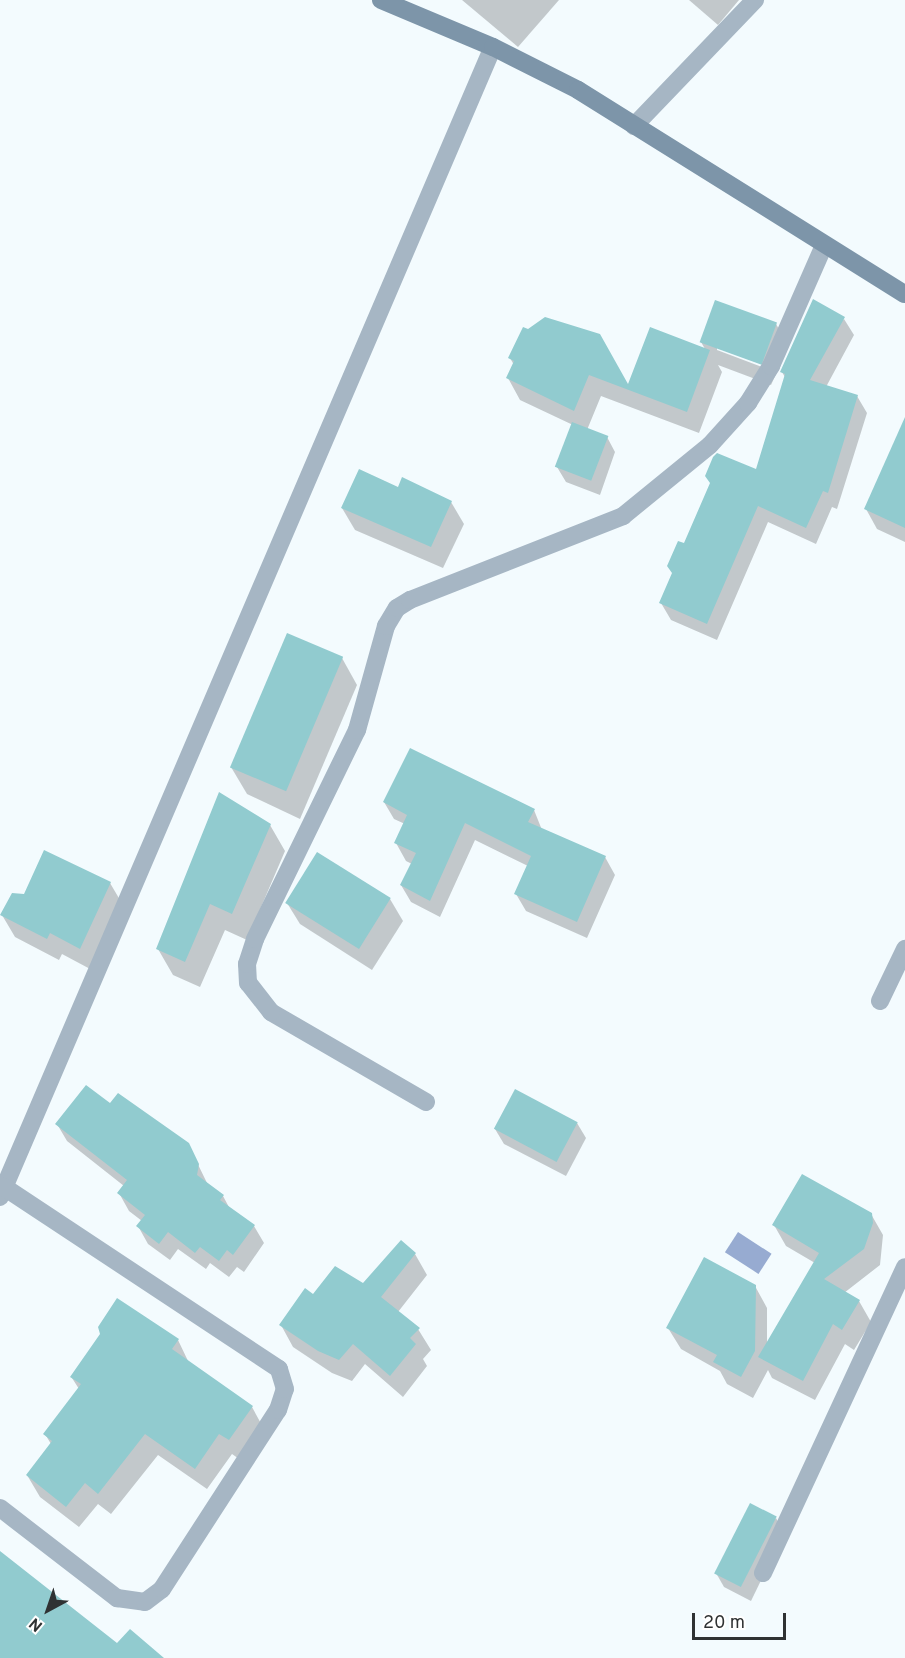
<!DOCTYPE html>
<html>
<head>
<meta charset="utf-8">
<style>
  body { margin:0 }
  #map { position:relative; width:905px; height:1658px; overflow:hidden; background:#f3fbfe; font-family:Overpass,sans-serif }
  div>[style] { position:absolute }
  .water>* { inset:0; background:#97abd1; transform-origin:0 0 }
  .shadow>* { inset:0; background:#0003 }
  .building>* { inset:0; background:#91cbcf; transform-origin:0 0 }
  .street>* { height:18px; margin:-9px; padding:0 9px; transform-origin:9px; border-radius:9px; background:#a6b6c4 }
  .secondary>* { height:18px; margin:-9px; padding:0 9px; transform-origin:9px; border-radius:9px; background:#7d95a9 }
  span { translate:-50% -50%; white-space:nowrap; text-align:center; line-height:1.15; -webkit-text-stroke:4.5px #fff; paint-order:stroke }
  .north { position:absolute; left:18px; top:1580px; width:60px; height:60px; -webkit-text-stroke:4px #fff; paint-order:stroke; rotate:220deg; font-size:16px; font-weight:700; line-height:24px; text-align:center; color:#2f3233 }
  .north::after { content:''; display:block; margin:auto; width:21px; height:27px; background:#2f3233; clip-path:polygon(50% 0,100% 100%,50% 72%,0 100%) }
  .scale { position:absolute; left:692px; top:1613px; width:94px; height:27px; box-sizing:border-box; border:3px solid #2f3233; border-top:0; padding-left:8px; font-size:18px; line-height:21px; white-space:nowrap; color:#2f3233; -webkit-text-stroke:4px #fff; paint-order:stroke }
</style>
</head>
<body>
<div id="map">
  <div class="water">
    <div style="left:738px;top:1232px;width:40px;height:24px;rotate:33deg"></div>
  </div>
  <div class="shadow">
    <div style="clip-path:polygon(462px 0,559px 0,518px 47px)"></div>
    <div style="clip-path:polygon(689px 0,739px 0,718px 25px)"></div>
    <div style="clip-path:polygon(evenodd,716px 302px,776px 324px,789px 346px,771px 385px,718px 365px,722px 372px,699px 433px,601px 396px,587px 430px,607px 437px,615px 452px,600px 495px,566px 482px,557px 467px,573px 425px,520px 400px,508px 378px,514px 365px,510px 358px,524px 329px,629px 387px,705px 349px,701px 342px,716px 302px,717px 347px,766px 366px,765px 368px,717px 350px,717px 347px)"></div>
    <div style="clip-path:polygon(844px 319px,854px 335px,826px 387px,857px 396px,867px 413px,837px 509px,832px 507px,816px 544px,768px 522px,717px 640px,671px 620px,661px 603px,685px 545px,757px 471px,786px 379px,782px 372px)"></div>
    <div style="clip-path:polygon(905px 430px,905px 542px,877px 529px,866px 509px)"></div>
    <div style="clip-path:polygon(398px 489px,451px 502px,464px 524px,443px 568px,355px 530px,342px 508px)"></div>
    <div style="clip-path:polygon(342px 658px,357px 685px,300px 819px,247px 794px,231px 767px)"></div>
    <div style="clip-path:polygon(384px 802px,534px 810px,542px 830px,605px 857px,615px 875px,587px 938px,526px 911px,516px 894px,528px 866px,475px 840px,440px 917px,411px 902px,401px 885px,412px 864px,406px 861px,396px 843px,405px 824px,394px 819px)"></div>
    <div style="clip-path:polygon(270px 825px,285px 851px,247px 940px,225px 930px,200px 987px,173px 975px,158px 949px)"></div>
    <div style="clip-path:polygon(110px 883px,123px 905px,92px 970px,62px 954px,59px 960px,15px 937px,2px 915px,25px 896px)"></div>
    <div style="clip-path:polygon(390px 899px,403px 921px,372px 970px,300px 924px,287px 903px)"></div>
    <div style="clip-path:polygon(110px 1105px,188px 1144px,208px 1185px,223px 1196px,230px 1209px,254px 1226px,264px 1243px,244px 1272px,237px 1267px,229px 1277px,210px 1263px,206px 1269px,178px 1249px,170px 1260px,148px 1244px,138px 1226px,142px 1221px,129px 1211px,119px 1193px,124px 1186px,67px 1141px,57px 1124px)"></div>
    <div style="clip-path:polygon(577px 1123px,586px 1138px,566px 1176px,504px 1144px,495px 1129px)"></div>
    <div style="clip-path:polygon(871px 1214px,883px 1235px,880px 1265px,844px 1293px,859px 1301px,871px 1322px,854px 1350px,845px 1344px,815px 1400px,772px 1378px,768px 1370px,753px 1398px,727px 1384px,720px 1371px,681px 1349px,668px 1328px,755px 1286px,767px 1308px,767px 1345px,815px 1263px,786px 1246px,774px 1225px)"></div>
    <div style="clip-path:polygon(415px 1254px,427px 1275px,398px 1312px,418px 1329px,431px 1350px,423px 1359px,427px 1366px,403px 1397px,365px 1364px,352px 1381px,332px 1373px,293px 1347px,281px 1325px,313px 1296px,363px 1285px)"></div>
    <div style="clip-path:polygon(178px 1340px,189px 1363px,252px 1407px,264px 1429px,242px 1461px,232px 1454px,207px 1489px,158px 1455px,111px 1514px,98px 1504px,79px 1527px,40px 1497px,27px 1475px,51px 1444px,45px 1434px,79px 1389px,72px 1378px)"></div>
    <div style="clip-path:polygon(776px 1518px,784px 1533px,751px 1601px,724px 1587px,716px 1573px)"></div>
  </div>
  <div class="building">
    <div style="clip-path:polygon(813px 299px,845px 317px,810px 380px,858px 395px,828px 493px,823px 491px,806px 528px,758px 506px,707px 624px,659px 603px,672px 573px,667px 566px,678px 541px,684px 543px,710px 483px,705px 476px,713px 457px,717px 453px,756px 469px,785px 374px,780px 372px)"></div>
    <div style="left:715px;top:300px;width:66px;height:45px;rotate:20deg"></div>
    <div style="clip-path:polygon(545px 317px,600px 334px,628px 384px,650px 327px,710px 350px,687px 412px,589px 375px,574px 411px,506px 378px,514px 361px,508px 358px,523px 327px,528px 329px)"></div>
    <div style="clip-path:polygon(905px 417px,905px 528px,864px 509px)"></div>
    <div style="left:572px;top:422px;width:39px;height:48px;rotate:21deg"></div>
    <div style="clip-path:polygon(359px 469px,398px 487px,402px 477px,452px 501px,431px 547px,341px 508px)"></div>
    <div style="left:287px;top:633px;width:61px;height:146px;rotate:23deg"></div>
    <div style="clip-path:polygon(410px 748px,535px 809px,528px 822px,606px 856px,577px 922px,514px 894px,531px 856px,465px 823px,430px 901px,400px 885px,416px 853px,394px 843px,407px 815px,383px 802px)"></div>
    <div style="clip-path:polygon(219px 792px,271px 824px,232px 914px,210px 904px,185px 962px,156px 949px)"></div>
    <div style="clip-path:polygon(44px 850px,111px 882px,80px 949px,50px 933px,47px 939px,0 915px,12px 893px,24px 894px)"></div>
    <div style="left:317px;top:852px;width:87px;height:60px;rotate:32deg"></div>
    <div style="clip-path:polygon(86px 1085px,110px 1103px,118px 1093px,189px 1143px,199px 1164px,197px 1175px,224px 1195px,220px 1200px,255px 1225px,233px 1255px,227px 1250px,219px 1261px,200px 1247px,195px 1253px,168px 1232px,159px 1244px,136px 1226px,145px 1215px,117px 1193px,127px 1180px,55px 1124px)"></div>
    <div style="left:515px;top:1089px;width:71px;height:45px;rotate:28deg"></div>
    <div style="clip-path:polygon(802px 1174px,872px 1213px,873px 1223px,864px 1249px,824px 1279px,860px 1300px,842px 1330px,833px 1324px,803px 1381px,758px 1357px,819px 1253px,772px 1225px)"></div>
    <div style="clip-path:polygon(401px 1240px,416px 1253px,381px 1297px,420px 1328px,410px 1338px,416px 1344px,390px 1376px,353px 1344px,339px 1360px,318px 1351px,279px 1325px,305px 1288px,313px 1294px,335px 1266px,363px 1283px)"></div>
    <div style="clip-path:polygon(704px 1257px,756px 1285px,755px 1351px,741px 1377px,713px 1362px,717px 1355px,666px 1328px)"></div>
    <div style="clip-path:polygon(117px 1298px,179px 1339px,172px 1349px,253px 1406px,229px 1440px,219px 1434px,195px 1469px,145px 1434px,98px 1494px,85px 1483px,66px 1507px,26px 1475px,52px 1441px,43px 1434px,81px 1384px,70px 1377px,100px 1334px,98px 1327px)"></div>
    <div style="left:750px;top:1503px;width:30px;height:79px;rotate:27deg"></div>
    <div style="clip-path:polygon(0 1551px,117px 1643px,130px 1629px,164px 1658px,0 1658px)"></div>
  </div>
  <div class="street">
    <div style="left:634px;top:126px;width:175px;rotate:-46.2deg"></div>
    <div style="left:880px;top:1001px;width:58px;rotate:-64.3deg"></div>
    <div style="left:426px;top:1102px;width:179px;rotate:-149.9deg"></div>
    <div style="left:271px;top:1012px;width:37px;rotate:-128deg"></div>
    <div style="left:248px;top:983px;width:19px;rotate:-93deg"></div>
    <div style="left:247px;top:964px;width:26px;rotate:-72deg"></div>
    <div style="left:255px;top:939px;width:233px;rotate:-64deg"></div>
    <div style="left:357px;top:730px;width:108px;rotate:-74.4deg"></div>
    <div style="left:386px;top:626px;width:21px;rotate:-59deg"></div>
    <div style="left:397px;top:608px;width:15px;rotate:-32deg"></div>
    <div style="left:410px;top:600px;width:229px;rotate:-21.5deg"></div>
    <div style="left:623px;top:516px;width:112px;rotate:-39.2deg"></div>
    <div style="left:710px;top:445px;width:57px;rotate:-47.9deg"></div>
    <div style="left:748px;top:403px;width:44px;rotate:-58.1deg"></div>
    <div style="left:771px;top:366px;width:132px;rotate:-66.3deg"></div>
    <div style="left:0;top:1197px;width:1251px;rotate:-66.8deg"></div>
    <div style="left:0;top:1508px;width:148px;rotate:37.6deg"></div>
    <div style="left:117px;top:1598px;width:28px;rotate:8deg"></div>
    <div style="left:145px;top:1602px;width:21px;rotate:-37deg"></div>
    <div style="left:162px;top:1589px;width:213px;rotate:-57.1deg"></div>
    <div style="left:278px;top:1410px;width:22px;rotate:-72deg"></div>
    <div style="left:285px;top:1389px;width:21px;rotate:-107deg"></div>
    <div style="left:279px;top:1369px;width:330px;rotate:-146.5deg"></div>
    <div style="left:763px;top:1573px;width:337px;rotate:-65.1deg"></div>
  </div>
  <div class="secondary">
    <div style="left:381px;top:0;width:121px;rotate:22.8deg"></div>
    <div style="left:493px;top:47px;width:95px;rotate:26.8deg"></div>
    <div style="left:578px;top:90px;width:385px;rotate:32deg"></div>
  </div>
  <div class="north">N</div>
  <div class="scale">20 m</div>
</div>
</body>
</html>
